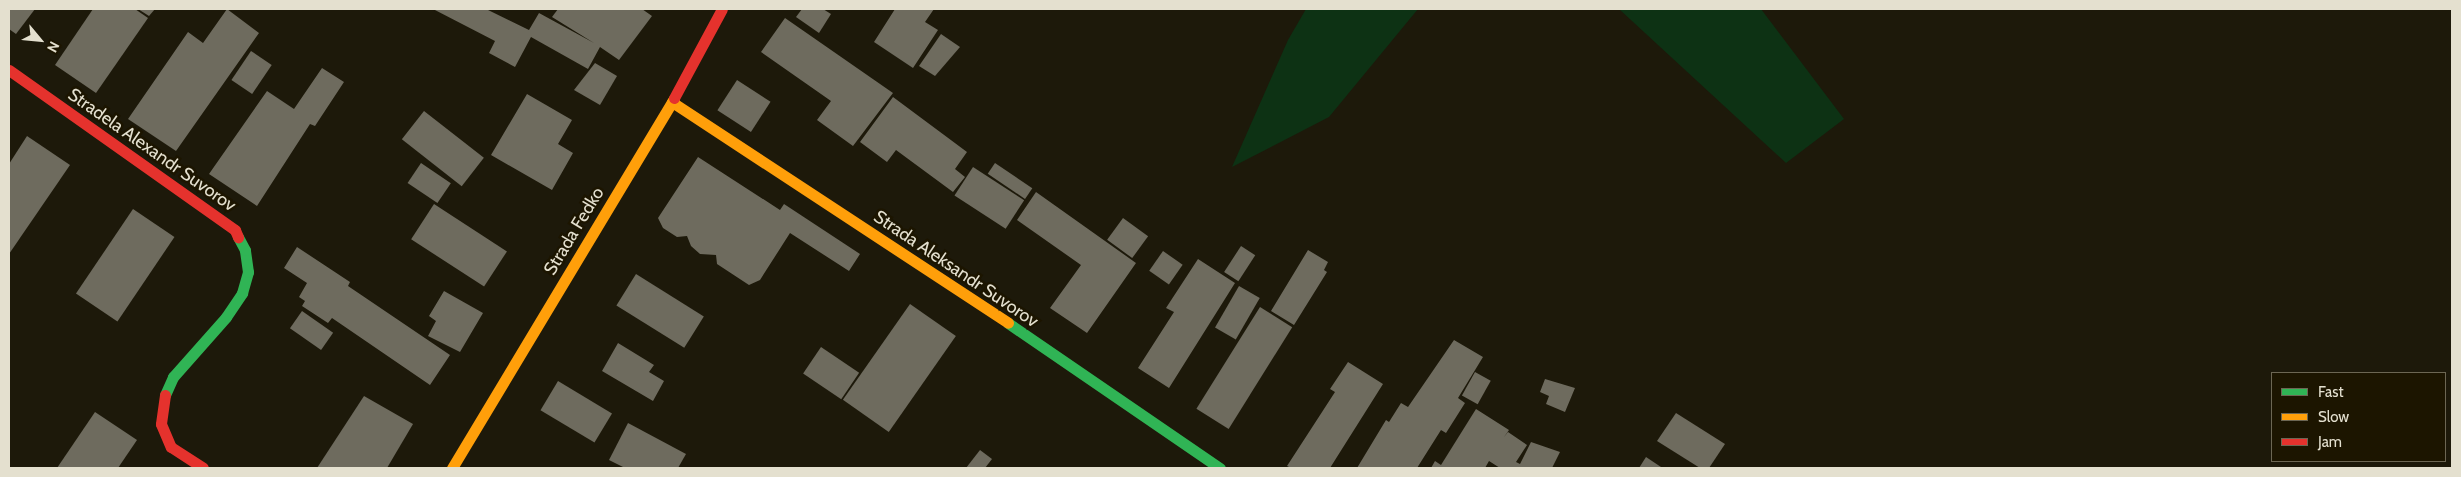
<!DOCTYPE html>
<html>
<head>
<meta charset="utf-8">
<style>
  body { margin:0 }
  #map { position:relative; width:2461px; height:477px; overflow:hidden; background:#1d190a; font-family:Cabin,sans-serif }
  div>[style] { position:absolute }
  .green>* { inset:0; background:#0d3214 }
  .building>* { inset:0; background:#6e6b5e; transform-origin:0 0 }
  .fast>* { height:11px; margin:-5.5px; padding:0 5.5px; transform-origin:5.5px; border-radius:5.5px; background:#30b455 }
  .slow>* { height:11px; margin:-5.5px; padding:0 5.5px; transform-origin:5.5px; border-radius:5.5px; background:#ff9f0a }
  .jam>* { height:11px; margin:-5.5px; padding:0 5.5px; transform-origin:5.5px; border-radius:5.5px; background:#e5322d }
  span { translate:-50% -50%; white-space:nowrap; text-align:center; line-height:1.15; -webkit-text-stroke:5px #1c1500; paint-order:stroke }
  .street-label { font-size:18px; color:#e4e0cf }
  .frame { position:absolute; inset:0; border:10px solid #e4e0cf; pointer-events:none }
  .legend { position:absolute; left:2271px; top:372px; width:175px; height:90px; box-sizing:border-box; background:#1c1500; border:1px solid #6c6653; margin:0; padding:6px 9px; list-style:none; font-size:15px; color:#e4e0cf }
  .legend li { display:flex; align-items:center; gap:10px; height:25px }
  .legend b { width:25px; border:1px solid #6c6653 }
  .north { position:absolute; left:15px; top:15px; width:50px; height:50px; -webkit-text-stroke:4px #1c1500; paint-order:stroke; rotate:118deg; font-size:14px; font-weight:700; line-height:20px; text-align:center; color:#e4e0cf }
  .north::after { content:''; display:block; margin:auto; width:18px; height:22px; background:#e4e0cf; clip-path:polygon(50% 0,100% 100%,50% 72%,0 100%) }
</style>
</head>
<body>
<div id="map">
  <div class="green">
    <div style="clip-path:polygon(1306px 9px,1418px 9px,1329px 117px,1232px 167px,1288px 40px)"></div>
    <div style="clip-path:polygon(1619px 9px,1761px 9px,1844px 119px,1786px 163px)"></div>
  </div>
  <div class="building">
    <div style="clip-path:polygon(9px 9px,35px 9px,16px 34px,9px 29px)"></div>
    <div style="clip-path:polygon(93px 9px,135px 9px,148px 18px,96px 93px,55px 65px)"></div>
    <div style="clip-path:polygon(138px 9px,155px 9px,149px 16px)"></div>
    <div style="clip-path:polygon(227px 9px,259px 33px,176px 151px,128px 119px,188px 32px,203px 43px)"></div>
    <div style="clip-path:polygon(433px 9px,486px 9px,529px 30px,539px 13px,594px 43px,552px 17px,558px 9px,642px 9px,652px 16px,619px 60px,600px 47px,588px 69px,531px 37px,515px 67px,489px 53px,495px 41px)"></div>
    <div style="clip-path:polygon(802px 9px,823px 9px,831px 14px,819px 33px,796px 17px)"></div>
    <div style="clip-path:polygon(895px 9px,934px 9px,925px 22px,938px 30px,913px 68px,874px 42px)"></div>
    <div style="clip-path:polygon(785px 18px,893px 93px,853px 146px,817px 120px,831px 101px,761px 52px)"></div>
    <div style="clip-path:polygon(941px 34px,960px 47px,935px 76px,919px 66px)"></div>
    <div style="left:251px;top:51px;width:25px;height:35px;rotate:34deg"></div>
    <div style="clip-path:polygon(595px 63px,617px 76px,600px 105px,574px 90px)"></div>
    <div style="clip-path:polygon(322px 68px,344px 82px,315px 126px,310px 124px,257px 206px,209px 174px,267px 91px,294px 109px)"></div>
    <div style="left:737px;top:80px;width:40px;height:36px;rotate:33deg"></div>
    <div style="clip-path:polygon(527px 94px,572px 120px,558px 144px,573px 153px,552px 190px,491px 155px)"></div>
    <div style="clip-path:polygon(893px 97px,967px 152px,955px 169px,965px 177px,953px 192px,896px 150px,887px 162px,860px 142px)"></div>
    <div style="left:424px;top:111px;width:76px;height:36px;rotate:38deg"></div>
    <div style="clip-path:polygon(27px 136px,70px 165px,9px 254px,9px 164px)"></div>
    <div style="clip-path:polygon(698px 157px,780px 210px,784px 204px,860px 254px,849px 271px,790px 233px,760px 280px,749px 285px,717px 264px,716px 255px,700px 254px,691px 246px,687px 236px,677px 237px,663px 228px,658px 218px)"></div>
    <div style="left:421px;top:163px;width:36px;height:24px;rotate:34deg"></div>
    <div style="left:995px;top:163px;width:45px;height:13px;rotate:34deg"></div>
    <div style="left:973px;top:167px;width:61px;height:34px;rotate:33deg"></div>
    <div style="clip-path:polygon(1036px 192px,1136px 263px,1087px 333px,1050px 308px,1081px 265px,1017px 220px)"></div>
    <div style="left:434px;top:204px;width:87px;height:42px;rotate:33deg"></div>
    <div style="left:133px;top:209px;width:50px;height:102px;rotate:34deg"></div>
    <div style="left:1123px;top:218px;width:31px;height:27px;rotate:36deg"></div>
    <div style="left:1241px;top:246px;width:17px;height:31px;rotate:33deg"></div>
    <div style="clip-path:polygon(297px 247px,350px 282px,348px 286px,450px 355px,430px 385px,332px 318px,328px 323px,302px 306px,305px 301px,299px 297px,307px 283px,284px 268px)"></div>
    <div style="clip-path:polygon(1308px 250px,1328px 262px,1324px 270px,1327px 272px,1294px 325px,1271px 311px)"></div>
    <div style="left:1163px;top:251px;width:24px;height:24px;rotate:35deg"></div>
    <div style="clip-path:polygon(1198px 259px,1235px 283px,1169px 388px,1138px 368px,1174px 312px,1166px 308px)"></div>
    <div style="left:636px;top:274px;width:80px;height:37px;rotate:32deg"></div>
    <div style="left:1239px;top:286px;width:24px;height:48px;rotate:30deg"></div>
    <div style="clip-path:polygon(444px 291px,483px 313px,460px 352px,428px 336px,436px 321px,429px 316px)"></div>
    <div style="left:910px;top:304px;width:56px;height:117px;rotate:35deg"></div>
    <div style="left:1260px;top:307px;width:38px;height:120px;rotate:32deg"></div>
    <div style="left:302px;top:311px;width:38px;height:21px;rotate:35deg"></div>
    <div style="clip-path:polygon(1454px 340px,1483px 357px,1458px 398px,1465px 403px,1446px 433px,1441px 430px,1417px 468px,1357px 468px,1386px 420px,1389px 422px,1401px 403px,1408px 407px)"></div>
    <div style="clip-path:polygon(618px 343px,654px 365px,649px 372px,664px 381px,653px 401px,602px 371px)"></div>
    <div style="left:821px;top:347px;width:46px;height:32px;rotate:34deg"></div>
    <div style="clip-path:polygon(1348px 362px,1383px 384px,1330px 468px,1291px 468px,1287px 466px,1335px 392px,1330px 389px)"></div>
    <div style="left:1475px;top:372px;width:18px;height:27px;rotate:29deg"></div>
    <div style="clip-path:polygon(1545px 379px,1575px 388px,1565px 412px,1546px 404px,1549px 396px,1540px 392px)"></div>
    <div style="left:558px;top:381px;width:63px;height:34px;rotate:31deg"></div>
    <div style="clip-path:polygon(364px 396px,413px 424px,387px 468px,317px 468px)"></div>
    <div style="clip-path:polygon(1476px 409px,1509px 430px,1504px 437px,1508px 432px,1527px 445px,1516px 462px,1520px 464px,1531px 442px,1560px 452px,1552px 468px,1500px 468px,1489px 461px,1485px 468px,1431px 468px,1435px 461px,1441px 465px)"></div>
    <div style="clip-path:polygon(95px 412px,137px 440px,118px 468px,57px 468px)"></div>
    <div style="clip-path:polygon(1676px 413px,1725px 444px,1709px 468px,1700px 468px,1657px 441px)"></div>
    <div style="clip-path:polygon(628px 423px,686px 454px,678px 468px,625px 468px,609px 460px)"></div>
    <div style="clip-path:polygon(980px 450px,992px 459px,985px 468px,966px 468px)"></div>
    <div style="clip-path:polygon(1646px 457px,1661px 467px,1660px 468px,1639px 468px)"></div>
  </div>
  <div class="fast">
    <div style="left:1008px;top:323px;width:257px;rotate:34.4deg"></div>
    <div style="left:165px;top:395px;width:20px;rotate:-66deg"></div>
    <div style="left:173px;top:377px;width:80px;rotate:-48.5deg"></div>
    <div style="left:226px;top:317px;width:29px;rotate:-56deg"></div>
    <div style="left:242px;top:293px;width:22px;rotate:-74deg"></div>
    <div style="left:248px;top:272px;width:22px;rotate:-98deg"></div>
    <div style="left:245px;top:250px;width:15px;rotate:-118deg"></div>
  </div>
  <div class="slow">
    <div style="left:672px;top:102px;width:402px;rotate:33.3deg"></div>
    <div style="left:452px;top:468px;width:431px;rotate:-59deg"></div>
  </div>
  <div class="jam">
    <div style="left:9px;top:70px;width:277px;rotate:35.3deg"></div>
    <div style="left:235px;top:230px;width:8px;rotate:67deg"></div>
    <div style="left:674px;top:98px;width:101px;rotate:-61.7deg"></div>
    <div style="left:165px;top:395px;width:29px;rotate:98deg"></div>
    <div style="left:161px;top:424px;width:25px;rotate:67deg"></div>
    <div style="left:171px;top:447px;width:38px;rotate:33deg"></div>
  </div>
  <div class="street-label">
    <span style="left:152px;top:150px;rotate:35deg">Stradela Alexandr Suvorov</span>
    <span style="left:574px;top:231px;rotate:-59deg">Strada Fedko</span>
    <span style="left:956px;top:269px;rotate:34deg">Strada Aleksandr Suvorov</span>
  </div>
  <div class="frame"></div>
  <ul class="legend">
  <li><b style="height:6px;background:#30b455"></b>Fast</li>
  <li><b style="height:6px;background:#ff9f0a"></b>Slow</li>
  <li><b style="height:6px;background:#e5322d"></b>Jam</li>
  </ul>
  <div class="north">N</div>
</div>
</body>
</html>
